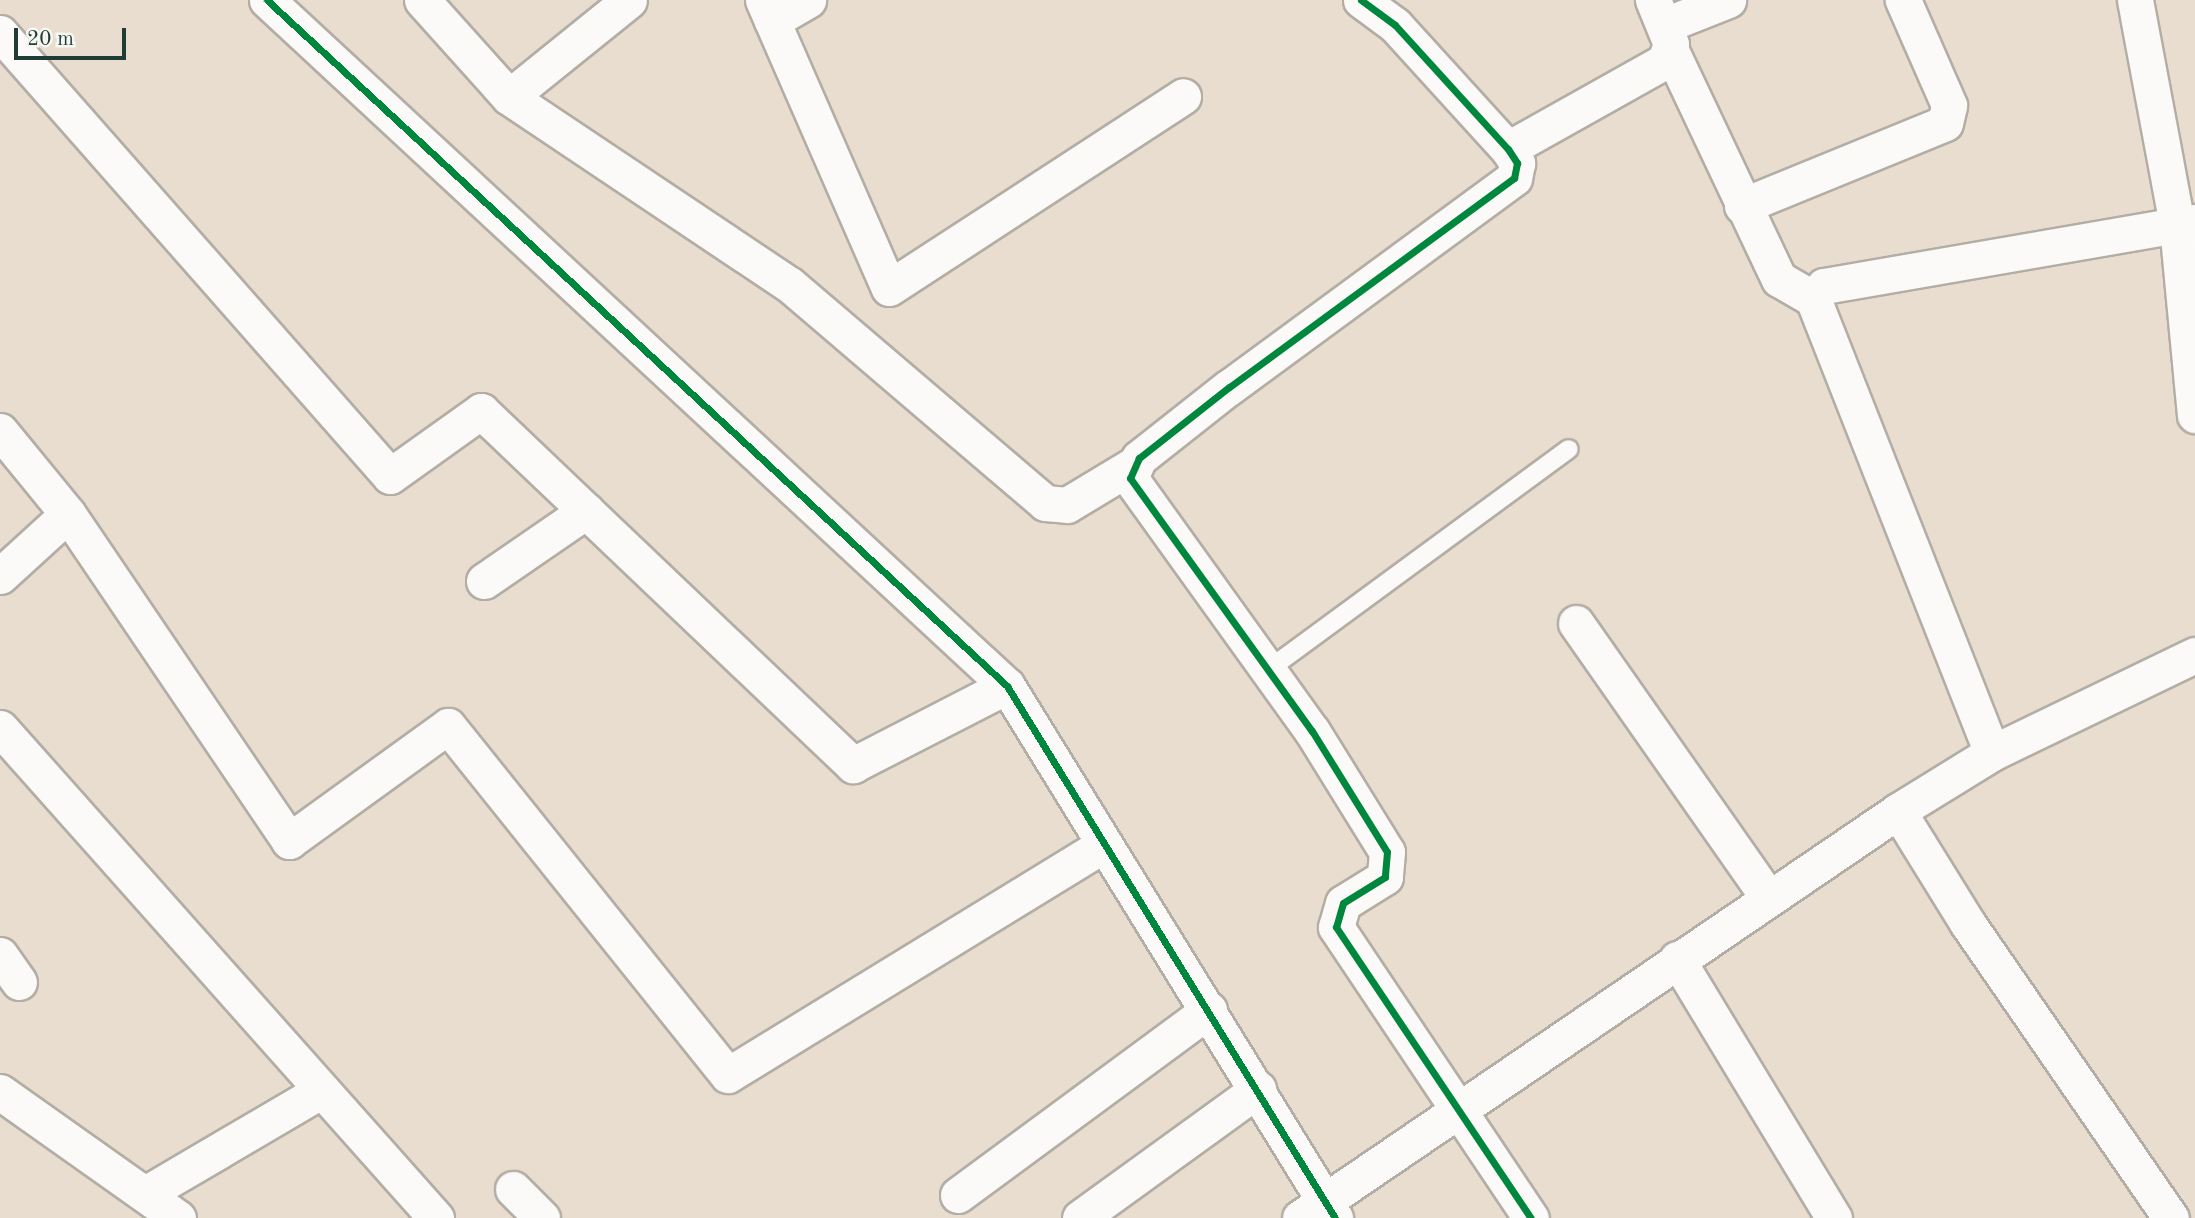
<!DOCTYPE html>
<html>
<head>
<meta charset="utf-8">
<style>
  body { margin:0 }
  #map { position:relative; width:2195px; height:1218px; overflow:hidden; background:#e9ddcf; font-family:"Old Standard TT",serif }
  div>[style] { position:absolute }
  .roads { filter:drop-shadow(2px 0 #b3aea5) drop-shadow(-2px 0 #b3aea5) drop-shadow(0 2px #b3aea5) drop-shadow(0 -2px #b3aea5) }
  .service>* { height:18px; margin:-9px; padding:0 9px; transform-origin:9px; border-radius:9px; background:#fcfaf8 }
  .minor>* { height:35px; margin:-17.5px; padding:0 17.5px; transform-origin:17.5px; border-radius:17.5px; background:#fcfaf8 }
  .cycleway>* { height:7px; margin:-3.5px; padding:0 3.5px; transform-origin:3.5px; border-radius:3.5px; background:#00873e }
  span { translate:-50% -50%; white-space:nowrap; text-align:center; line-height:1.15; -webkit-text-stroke:5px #f6f6f2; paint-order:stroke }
  .scale { position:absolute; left:14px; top:28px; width:112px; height:32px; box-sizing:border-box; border:4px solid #1f3d34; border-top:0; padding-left:9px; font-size:21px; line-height:24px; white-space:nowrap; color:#1f3d34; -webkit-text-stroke:5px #f6f6f2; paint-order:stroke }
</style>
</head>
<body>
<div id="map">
  <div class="roads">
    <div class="service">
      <div style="left:1268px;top:670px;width:373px;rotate:-36.3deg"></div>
    </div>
    <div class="minor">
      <div style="left:267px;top:0;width:1009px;rotate:42.83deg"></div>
      <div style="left:1007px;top:686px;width:625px;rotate:58.34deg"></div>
      <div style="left:422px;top:0;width:130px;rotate:48.1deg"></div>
      <div style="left:509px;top:97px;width:338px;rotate:33.8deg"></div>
      <div style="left:790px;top:285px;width:335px;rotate:40.5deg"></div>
      <div style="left:1045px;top:503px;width:22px;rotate:5deg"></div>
      <div style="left:1067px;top:505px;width:74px;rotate:-31.1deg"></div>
      <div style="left:763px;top:0;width:314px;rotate:66.4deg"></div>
      <div style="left:889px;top:288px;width:351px;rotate:-33.1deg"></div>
      <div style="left:1361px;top:0;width:42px;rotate:36.3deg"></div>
      <div style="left:1395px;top:25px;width:168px;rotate:47.7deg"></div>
      <div style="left:1508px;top:149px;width:17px;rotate:57deg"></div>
      <div style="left:1517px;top:163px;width:15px;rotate:101deg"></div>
      <div style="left:1514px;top:178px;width:353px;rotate:143.7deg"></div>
      <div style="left:1229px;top:387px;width:115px;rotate:141.7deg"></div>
      <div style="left:1139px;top:458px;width:22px;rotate:114deg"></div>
      <div style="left:1130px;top:478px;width:312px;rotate:54.3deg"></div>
      <div style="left:1312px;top:731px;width:142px;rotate:58.2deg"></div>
      <div style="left:1387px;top:852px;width:25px;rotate:95deg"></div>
      <div style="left:1385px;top:877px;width:49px;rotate:148.2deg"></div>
      <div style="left:1343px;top:903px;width:25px;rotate:106deg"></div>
      <div style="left:1336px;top:927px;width:350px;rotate:56.2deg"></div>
      <div style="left:2135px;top:0;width:229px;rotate:79.4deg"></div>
      <div style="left:2177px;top:225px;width:191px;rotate:84.6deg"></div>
      <div style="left:772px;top:21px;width:42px;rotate:-30.3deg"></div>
      <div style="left:1665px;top:25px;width:68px;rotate:-21.6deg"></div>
      <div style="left:0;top:33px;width:590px;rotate:48.64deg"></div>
      <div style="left:390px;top:476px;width:112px;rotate:-35.5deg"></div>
      <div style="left:481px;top:411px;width:514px;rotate:43.58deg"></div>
      <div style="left:853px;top:765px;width:173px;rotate:-27.2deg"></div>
      <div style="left:1672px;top:53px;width:250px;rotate:64.7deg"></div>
      <div style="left:1779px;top:279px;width:39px;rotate:30deg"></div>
      <div style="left:509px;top:97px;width:154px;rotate:-38.9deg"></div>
      <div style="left:1508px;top:149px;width:180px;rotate:-29.3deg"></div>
      <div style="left:1665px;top:61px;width:18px;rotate:-71deg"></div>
      <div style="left:1671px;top:44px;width:48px;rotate:-112.2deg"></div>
      <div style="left:1742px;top:206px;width:219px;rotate:-22.2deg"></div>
      <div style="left:1945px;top:123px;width:18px;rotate:-77deg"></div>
      <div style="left:1949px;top:105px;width:115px;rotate:-113.7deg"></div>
      <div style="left:0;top:431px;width:107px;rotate:50.7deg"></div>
      <div style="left:0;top:576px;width:92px;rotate:-42.4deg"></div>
      <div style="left:68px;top:514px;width:395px;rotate:55.9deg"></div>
      <div style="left:289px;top:841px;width:196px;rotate:-35.9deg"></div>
      <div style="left:448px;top:726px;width:447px;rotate:51.3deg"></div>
      <div style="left:728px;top:1075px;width:441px;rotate:-31.5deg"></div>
      <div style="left:484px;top:581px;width:124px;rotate:-34.5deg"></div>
      <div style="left:1576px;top:623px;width:333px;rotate:55deg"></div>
      <div style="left:0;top:728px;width:656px;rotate:48.34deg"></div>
      <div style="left:1992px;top:753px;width:488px;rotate:-111.5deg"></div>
      <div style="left:1813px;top:299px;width:17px;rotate:-50deg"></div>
      <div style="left:1824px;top:286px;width:376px;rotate:-9.8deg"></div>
      <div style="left:1898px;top:811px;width:133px;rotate:58.2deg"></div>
      <div style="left:1968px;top:924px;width:357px;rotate:55.4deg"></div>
      <div style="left:0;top:955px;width:33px;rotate:55deg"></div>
      <div style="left:1677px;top:959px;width:303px;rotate:58.8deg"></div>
      <div style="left:0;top:1092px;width:218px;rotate:35.3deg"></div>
      <div style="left:513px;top:1189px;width:41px;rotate:45deg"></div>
      <div style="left:145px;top:1194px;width:205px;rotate:-30.4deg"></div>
      <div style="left:958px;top:1195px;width:312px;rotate:-36.4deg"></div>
      <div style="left:1080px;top:1218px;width:220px;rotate:-35.9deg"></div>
      <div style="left:1300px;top:1218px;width:723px;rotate:-34.24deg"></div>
      <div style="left:1898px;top:811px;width:110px;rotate:-31.7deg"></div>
      <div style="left:1992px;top:753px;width:225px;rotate:-25.8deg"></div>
    </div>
  </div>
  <div class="cycleway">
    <div style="left:267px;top:0;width:1009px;rotate:42.83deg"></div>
    <div style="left:1007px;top:686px;width:625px;rotate:58.34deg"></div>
    <div style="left:1361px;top:0;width:42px;rotate:36.3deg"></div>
    <div style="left:1395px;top:25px;width:168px;rotate:47.7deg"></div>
    <div style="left:1508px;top:149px;width:17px;rotate:57deg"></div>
    <div style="left:1517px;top:163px;width:15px;rotate:101deg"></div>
    <div style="left:1514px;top:178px;width:353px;rotate:143.7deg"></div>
    <div style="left:1229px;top:387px;width:115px;rotate:141.7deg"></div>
    <div style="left:1139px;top:458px;width:22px;rotate:114deg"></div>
    <div style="left:1130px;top:478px;width:312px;rotate:54.3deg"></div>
    <div style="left:1312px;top:731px;width:142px;rotate:58.2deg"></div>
    <div style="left:1387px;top:852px;width:25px;rotate:95deg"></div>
    <div style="left:1385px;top:877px;width:49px;rotate:148.2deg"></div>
    <div style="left:1343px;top:903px;width:25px;rotate:106deg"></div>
    <div style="left:1336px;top:927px;width:350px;rotate:56.2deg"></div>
  </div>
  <div class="scale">20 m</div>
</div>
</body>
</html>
